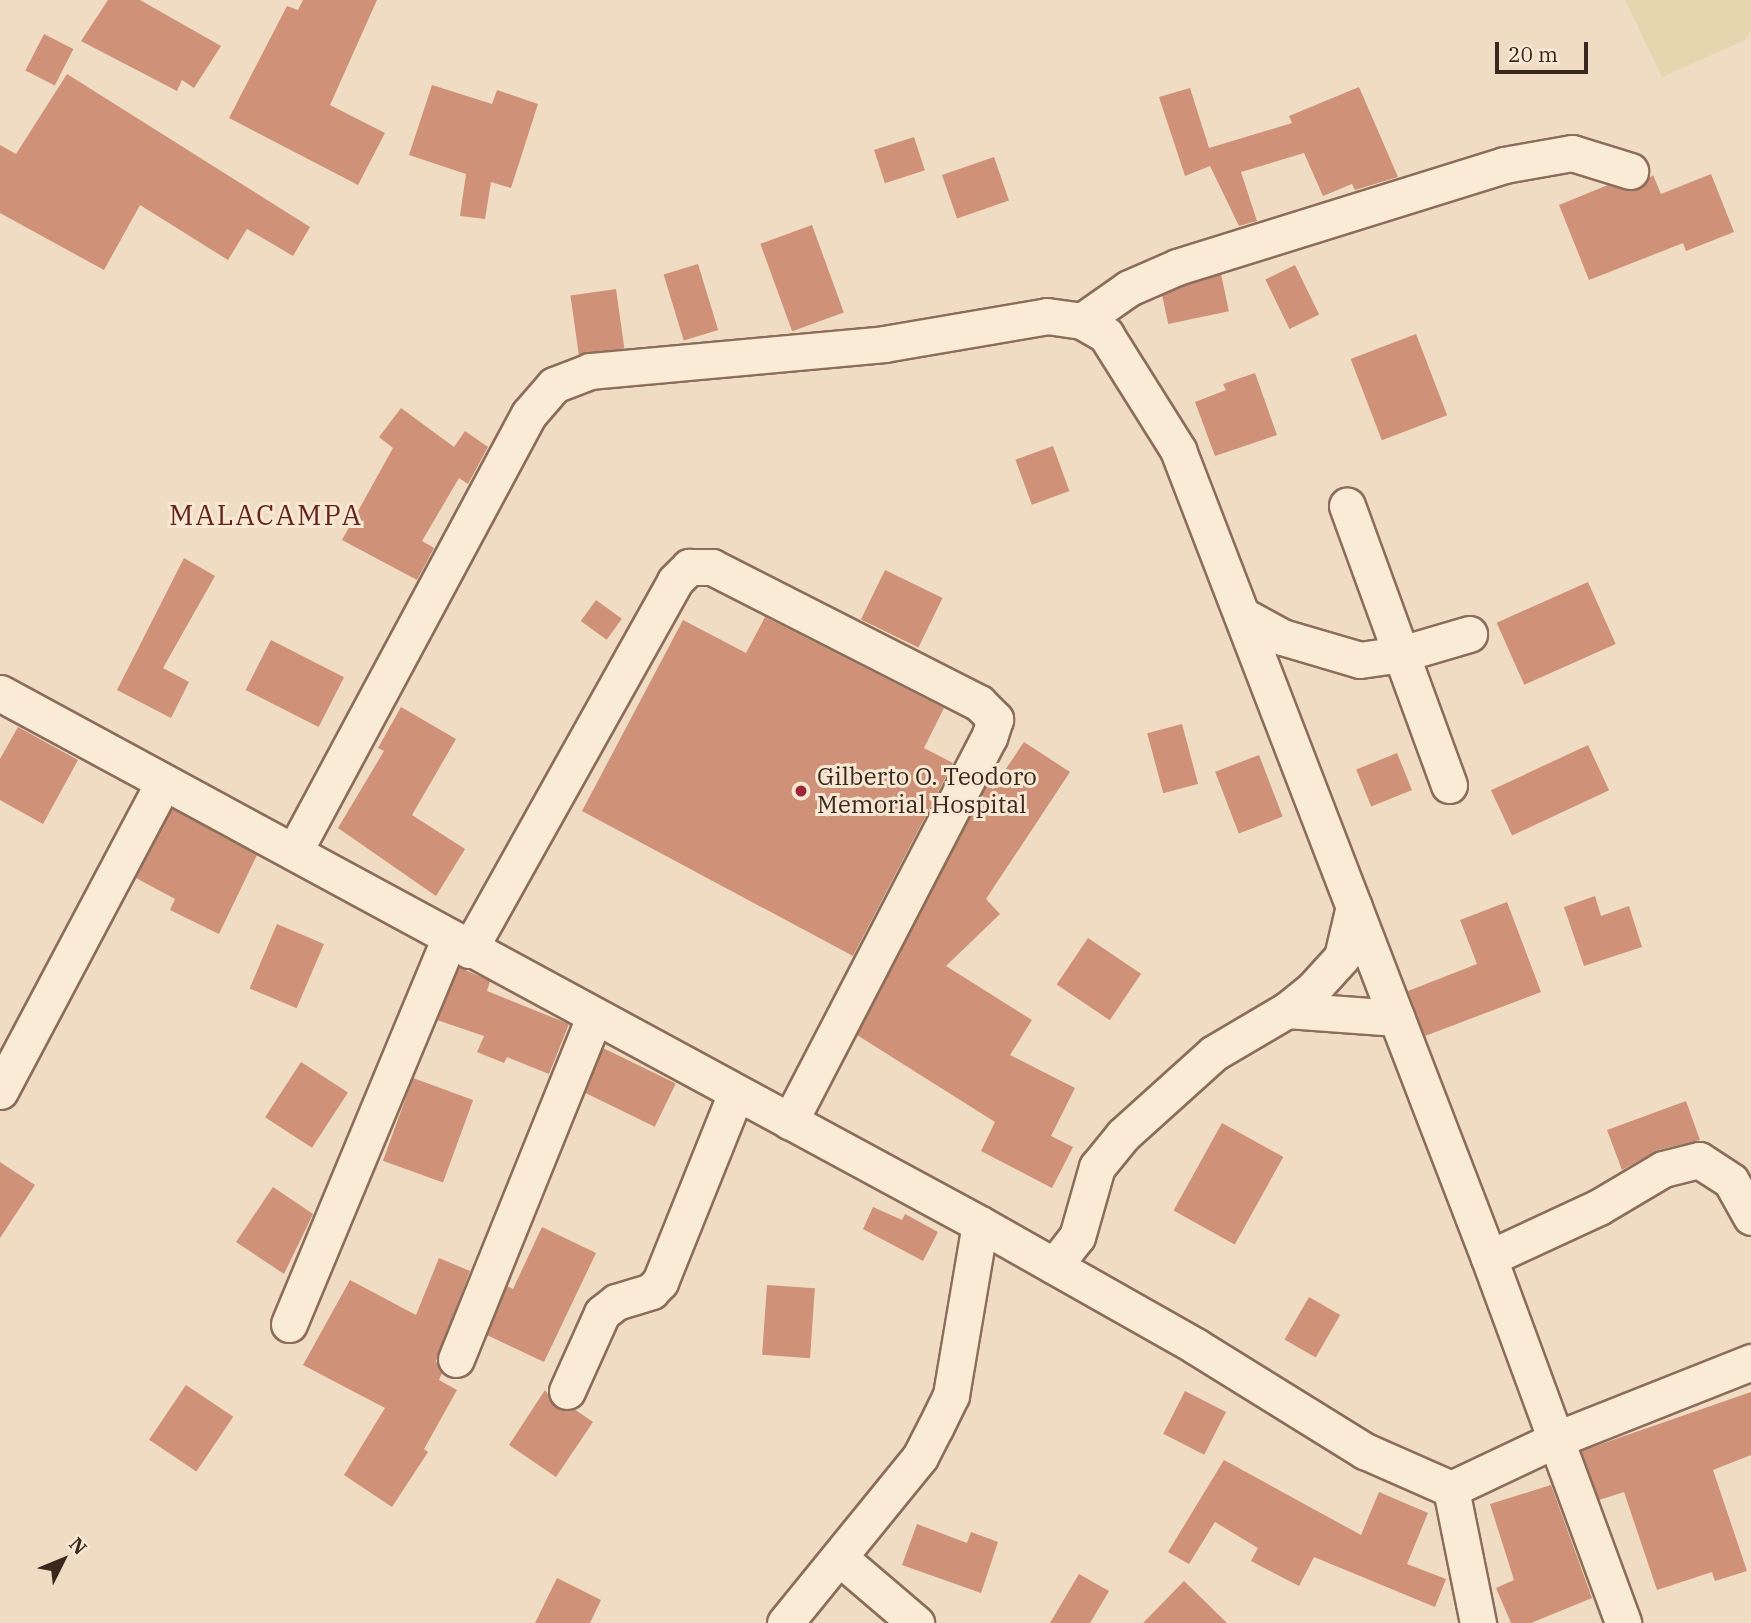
<!DOCTYPE html>
<html>
<head>
<meta charset="utf-8">
<style>
  body { margin:0 }
  #map { position:relative; width:1751px; height:1623px; overflow:hidden; background:#f0dcc3; font-family:"IBM Plex Serif",serif }
  div>[style] { position:absolute }
  .farmland>* { inset:0; background:#e5d6b0 }
  .building>* { inset:0; background:#cf9178; transform-origin:0 0 }
  .roads { filter:drop-shadow(2px 0 #8b6d59) drop-shadow(-2px 0 #8b6d59) drop-shadow(0 2px #8b6d59) drop-shadow(0 -2px #8b6d59) }
  .minor>* { height:35px; margin:-17.5px; padding:0 17.5px; transform-origin:17.5px; border-radius:17.5px; background:#faebd7 }
  .dots>* { width:19px; height:19px; translate:-50% -50%; box-sizing:border-box; border:4px solid #f7e8d3; border-radius:50% }
  span { translate:-50% -50%; white-space:nowrap; text-align:center; line-height:1.15; -webkit-text-stroke:6px #f7e8d3; paint-order:stroke }
  .poi-label { font-size:24px; color:#3a281e }
  .left { translate:0 -50%; text-align:left }
  .quarter-label { font-size:28px; color:#68221c; letter-spacing:2px }
  .north { position:absolute; left:28px; top:1525px; width:70px; height:70px; -webkit-text-stroke:5px #f7e8d3; paint-order:stroke; rotate:47deg; font-size:19px; font-weight:700; line-height:28px; text-align:center; color:#3a281e }
  .north::after { content:''; display:block; margin:auto; width:24px; height:32px; background:#3a281e; clip-path:polygon(50% 0,100% 100%,50% 72%,0 100%) }
  .scale { position:absolute; left:1495px; top:42px; width:93px; height:32px; box-sizing:border-box; border:4px solid #3a281e; border-top:0; padding-left:9px; font-size:21px; line-height:24px; white-space:nowrap; color:#3a281e; -webkit-text-stroke:5px #f7e8d3; paint-order:stroke }
</style>
</head>
<body>
<div id="map">
  <div class="farmland">
    <div style="clip-path:polygon(1625px 0,1751px 0,1751px 30px,1745px 40px,1662px 77px)"></div>
  </div>
  <div class="building">
    <div style="clip-path:polygon(108px 0,140px 0,221px 46px,194px 88px,182px 80px,177px 91px,81px 41px)"></div>
    <div style="clip-path:polygon(303px 0,377px 0,330px 105px,385px 133px,358px 185px,229px 118px,287px 6px,298px 10px)"></div>
    <div style="left:44px;top:34px;width:33px;height:41px;rotate:27deg"></div>
    <div style="clip-path:polygon(67px 74px,310px 227px,293px 256px,247px 229px,228px 260px,140px 205px,104px 270px,0 213px,0 145px,16px 154px)"></div>
    <div style="clip-path:polygon(432px 85px,492px 104px,497px 90px,538px 104px,511px 188px,491px 182px,485px 219px,460px 216px,466px 174px,409px 155px)"></div>
    <div style="clip-path:polygon(1359px 87px,1398px 177px,1355px 190px,1352px 184px,1323px 196px,1304px 153px,1241px 172px,1257px 221px,1239px 226px,1210px 166px,1185px 176px,1159px 97px,1190px 88px,1209px 148px,1292px 123px,1289px 116px)"></div>
    <div style="left:914px;top:137px;width:35px;height:42px;rotate:72deg"></div>
    <div style="left:994px;top:157px;width:46px;height:55px;rotate:71deg"></div>
    <div style="clip-path:polygon(1711px 174px,1734px 232px,1686px 251px,1683px 243px,1589px 280px,1559px 205px,1608px 185px,1635px 190px,1653px 175px,1661px 194px)"></div>
    <div style="left:812px;top:225px;width:93px;height:55px;rotate:70deg"></div>
    <div style="left:698px;top:264px;width:69px;height:36px;rotate:73deg"></div>
    <div style="left:1295px;top:265px;width:55px;height:33px;rotate:64deg"></div>
    <div style="left:1221px;top:274px;width:38px;height:62px;rotate:78deg"></div>
    <div style="left:616px;top:289px;width:60px;height:46px;rotate:82deg"></div>
    <div style="left:1416px;top:334px;width:87px;height:70px;rotate:69deg"></div>
    <div style="clip-path:polygon(1255px 373px,1277px 435px,1215px 456px,1195px 402px,1226px 390px,1223px 384px)"></div>
    <div style="clip-path:polygon(401px 408px,454px 447px,465px 431px,488px 447px,468px 484px,459px 478px,422px 541px,434px 548px,417px 580px,342px 540px,393px 448px,379px 437px)"></div>
    <div style="left:1053px;top:446px;width:48px;height:40px;rotate:70deg"></div>
    <div style="clip-path:polygon(184px 558px,215px 576px,163px 668px,189px 682px,171px 718px,117px 690px)"></div>
    <div style="left:885px;top:570px;width:64px;height:55px;rotate:26deg"></div>
    <div style="left:1588px;top:582px;width:68px;height:100px;rotate:66deg"></div>
    <div style="left:596px;top:600px;width:32px;height:26px;rotate:36deg"></div>
    <div style="clip-path:polygon(765px 617px,944px 708px,924px 748px,953px 763px,853px 956px,582px 811px,683px 620px,746px 653px)"></div>
    <div style="left:271px;top:640px;width:82px;height:56px;rotate:27deg"></div>
    <div style="clip-path:polygon(401px 707px,456px 739px,412px 815px,465px 849px,436px 896px,338px 828px,384px 751px,378px 748px)"></div>
    <div style="left:1182px;top:724px;width:62px;height:36px;rotate:75deg"></div>
    <div style="clip-path:polygon(18px 727px,78px 760px,43px 824px,0 800px,0 759px)"></div>
    <div style="clip-path:polygon(1024px 742px,1070px 772px,986px 899px,1000px 914px,946px 966px,1032px 1020px,1010px 1055px,1075px 1088px,1051px 1136px,1073px 1147px,1052px 1188px,981px 1151px,995px 1122px,857px 1035px,988px 782px,995px 785px)"></div>
    <div style="left:1588px;top:745px;width:50px;height:107px;rotate:65deg"></div>
    <div style="left:1397px;top:753px;width:40px;height:44px;rotate:68deg"></div>
    <div style="left:1259px;top:755px;width:66px;height:47px;rotate:69deg"></div>
    <div style="clip-path:polygon(172px 809px,257px 855px,219px 934px,170px 910px,175px 899px,136px 878px)"></div>
    <div style="clip-path:polygon(1595px 896px,1601px 916px,1629px 906px,1642px 947px,1584px 966px,1564px 907px)"></div>
    <div style="clip-path:polygon(1507px 902px,1541px 992px,1425px 1036px,1408px 991px,1477px 964px,1460px 920px)"></div>
    <div style="left:277px;top:924px;width:51px;height:70px;rotate:23deg"></div>
    <div style="left:1088px;top:938px;width:64px;height:56px;rotate:34deg"></div>
    <div style="clip-path:polygon(459px 967px,490px 981px,487px 991px,569px 1024px,549px 1074px,507px 1057px,504px 1063px,477px 1052px,484px 1036px,437px 1020px)"></div>
    <div style="left:603px;top:1048px;width:81px;height:48px;rotate:26deg"></div>
    <div style="left:301px;top:1062px;width:56px;height:66px;rotate:33deg"></div>
    <div style="left:413px;top:1078px;width:64px;height:88px;rotate:20deg"></div>
    <div style="clip-path:polygon(1686px 1101px,1700px 1140px,1658px 1150px,1622px 1170px,1607px 1130px)"></div>
    <div style="left:1222px;top:1123px;width:70px;height:100px;rotate:29deg"></div>
    <div style="clip-path:polygon(0 1162px,35px 1185px,0 1238px)"></div>
    <div style="clip-path:polygon(273px 1187px,313px 1214px,284px 1274px,236px 1242px)"></div>
    <div style="clip-path:polygon(873px 1207px,902px 1220px,905px 1214px,938px 1232px,923px 1261px,863px 1229px)"></div>
    <div style="clip-path:polygon(542px 1227px,596px 1253px,544px 1362px,487px 1335px,507px 1286px,513px 1289px)"></div>
    <div style="clip-path:polygon(439px 1258px,470px 1271px,436px 1361px,442px 1373px,439px 1380px,457px 1390px,424px 1449px,428px 1452px,392px 1507px,344px 1475px,385px 1408px,303px 1365px,350px 1280px,416px 1315px)"></div>
    <div style="left:767px;top:1285px;width:48px;height:70px;rotate:4deg"></div>
    <div style="left:1309px;top:1297px;width:36px;height:49px;rotate:30deg"></div>
    <div style="left:186px;top:1385px;width:57px;height:66px;rotate:34deg"></div>
    <div style="clip-path:polygon(545px 1390px,558px 1409px,574px 1409px,593px 1422px,556px 1477px,509px 1445px)"></div>
    <div style="left:1185px;top:1391px;width:46px;height:48px;rotate:27deg"></div>
    <div style="clip-path:polygon(1751px 1392px,1751px 1455px,1713px 1470px,1747px 1571px,1715px 1581px,1712px 1572px,1657px 1590px,1624px 1492px,1599px 1500px,1581px 1451px)"></div>
    <div style="clip-path:polygon(1224px 1460px,1361px 1535px,1379px 1492px,1428px 1513px,1407px 1564px,1446px 1579px,1435px 1607px,1314px 1557px,1299px 1586px,1251px 1561px,1258px 1548px,1215px 1522px,1189px 1564px,1168px 1552px)"></div>
    <div style="clip-path:polygon(1551px 1485px,1592px 1598px,1531px 1623px,1511px 1623px,1496px 1588px,1514px 1580px,1490px 1504px)"></div>
    <div style="clip-path:polygon(917px 1524px,967px 1543px,971px 1532px,998px 1542px,981px 1593px,902px 1565px)"></div>
    <div style="clip-path:polygon(1079px 1574px,1109px 1591px,1090px 1623px,1050px 1623px)"></div>
    <div style="clip-path:polygon(557px 1578px,601px 1600px,590px 1623px,535px 1623px)"></div>
    <div style="clip-path:polygon(1184px 1581px,1227px 1623px,1143px 1623px)"></div>
  </div>
  <div class="roads">
    <div class="minor">
      <div style="left:1082px;top:321px;width:57px;rotate:-35.1deg"></div>
      <div style="left:1129px;top:288px;width:52px;rotate:-23.6deg"></div>
      <div style="left:1177px;top:267px;width:343px;rotate:-17.3deg"></div>
      <div style="left:1504px;top:165px;width:69px;rotate:-10deg"></div>
      <div style="left:1572px;top:153px;width:61px;rotate:17.2deg"></div>
      <div style="left:1242px;top:615px;width:46px;rotate:28.8deg"></div>
      <div style="left:1282px;top:637px;width:81px;rotate:16.4deg"></div>
      <div style="left:1360px;top:660px;width:41px;rotate:-8.3deg"></div>
      <div style="left:1401px;top:654px;width:158px;rotate:-110deg"></div>
      <div style="left:0;top:693px;width:1115px;rotate:28.45deg"></div>
      <div style="left:980px;top:1224px;width:249px;rotate:29.5deg"></div>
      <div style="left:1197px;top:1347px;width:198px;rotate:31.8deg"></div>
      <div style="left:1365px;top:1451px;width:94px;rotate:23.8deg"></div>
      <div style="left:1451px;top:1489px;width:137px;rotate:78.6deg"></div>
      <div style="left:1449px;top:785px;width:140px;rotate:-110.1deg"></div>
      <div style="left:1401px;top:654px;width:71px;rotate:-16.4deg"></div>
      <div style="left:294px;top:852px;width:497px;rotate:-61.8deg"></div>
      <div style="left:529px;top:414px;width:38px;rotate:-49deg"></div>
      <div style="left:554px;top:385px;width:39px;rotate:-21deg"></div>
      <div style="left:590px;top:371px;width:295px;rotate:-5.2deg"></div>
      <div style="left:884px;top:344px;width:165px;rotate:-9.7deg"></div>
      <div style="left:1047px;top:316px;width:35px;rotate:8deg"></div>
      <div style="left:1082px;top:321px;width:28px;rotate:30deg"></div>
      <div style="left:1106px;top:335px;width:136px;rotate:57.9deg"></div>
      <div style="left:1178px;top:450px;width:866px;rotate:68.95deg"></div>
      <div style="left:1489px;top:1258px;width:389px;rotate:69.8deg"></div>
      <div style="left:469px;top:950px;width:423px;rotate:-60.8deg"></div>
      <div style="left:675px;top:581px;width:20px;rotate:-45deg"></div>
      <div style="left:689px;top:567px;width:23px"></div>
      <div style="left:712px;top:567px;width:300px;rotate:27deg"></div>
      <div style="left:979px;top:703px;width:23px;rotate:45deg"></div>
      <div style="left:995px;top:719px;width:19px;rotate:108deg"></div>
      <div style="left:989px;top:737px;width:433px;rotate:117.4deg"></div>
      <div style="left:1287px;top:1010px;width:110px;rotate:4.2deg"></div>
      <div style="left:0;top:1091px;width:348px;rotate:-62.1deg"></div>
      <div style="left:1489px;top:1258px;width:121px;rotate:-24.9deg"></div>
      <div style="left:1599px;top:1207px;width:74px;rotate:-30.7deg"></div>
      <div style="left:1663px;top:1169px;width:37px;rotate:-14deg"></div>
      <div style="left:1699px;top:1160px;width:38px;rotate:33deg"></div>
      <div style="left:1731px;top:1181px;width:41px;rotate:60.9deg"></div>
      <div style="left:1054px;top:1266px;width:37px;rotate:-52deg"></div>
      <div style="left:1077px;top:1237px;width:73px;rotate:-74.1deg"></div>
      <div style="left:1097px;top:1167px;width:41px;rotate:-50.9deg"></div>
      <div style="left:1123px;top:1135px;width:122px;rotate:-42deg"></div>
      <div style="left:1214px;top:1053px;width:85px;rotate:-30.5deg"></div>
      <div style="left:1287px;top:1010px;width:33px;rotate:-39deg"></div>
      <div style="left:1313px;top:989px;width:43px;rotate:-47.8deg"></div>
      <div style="left:1342px;top:957px;width:52px;rotate:-76.8deg"></div>
      <div style="left:289px;top:1324px;width:417px;rotate:-67.4deg"></div>
      <div style="left:456px;top:1359px;width:369px;rotate:-68deg"></div>
      <div style="left:567px;top:1391px;width:85px;rotate:-65.8deg"></div>
      <div style="left:602px;top:1313px;width:18px;rotate:-38deg"></div>
      <div style="left:616px;top:1302px;width:37px;rotate:-17deg"></div>
      <div style="left:651px;top:1291px;width:13px;rotate:-45deg"></div>
      <div style="left:660px;top:1282px;width:204px;rotate:-68.1deg"></div>
      <div style="left:1451px;top:1489px;width:117px;rotate:-25.3deg"></div>
      <div style="left:1557px;top:1439px;width:209px;rotate:-21.6deg"></div>
      <div style="left:841px;top:1559px;width:99px;rotate:40.5deg"></div>
      <div style="left:785px;top:1623px;width:214px;rotate:-50.9deg"></div>
      <div style="left:920px;top:1457px;width:33px;rotate:-63deg"></div>
      <div style="left:935px;top:1428px;width:37px;rotate:-64deg"></div>
      <div style="left:951px;top:1395px;width:173px;rotate:-80.4deg"></div>
    </div>
  </div>
  <div class="dots">
    <div style="left:801px;top:791px;background:#9c2737"></div>
  </div>
  <div class="poi-label">
    <span class="left" style="left:817px;top:791px">Gilberto O. Teodoro<br>Memorial Hospital</span>
  </div>
  <div class="quarter-label">
    <span style="left:266px;top:515px">MALACAMPA</span>
  </div>
  <div class="north">N</div>
  <div class="scale">20 m</div>
</div>
</body>
</html>
